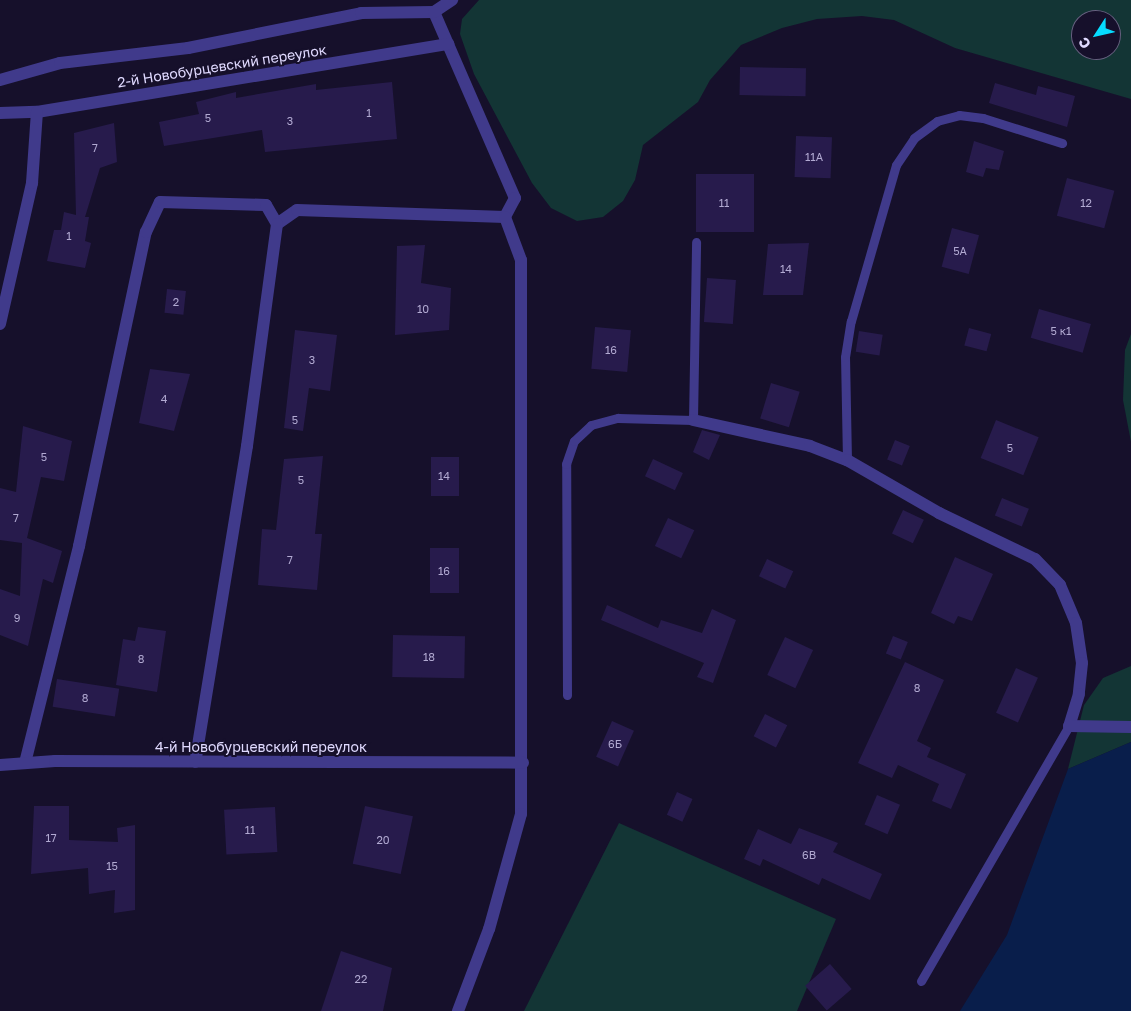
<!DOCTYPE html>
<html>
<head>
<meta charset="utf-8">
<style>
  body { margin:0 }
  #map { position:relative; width:1131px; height:1011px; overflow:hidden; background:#16102b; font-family:"Golos Text",sans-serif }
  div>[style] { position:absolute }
  .green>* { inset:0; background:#133535 }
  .water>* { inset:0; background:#091e4b }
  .building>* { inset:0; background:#271b4c; transform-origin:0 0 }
  .service>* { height:9px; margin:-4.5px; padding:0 4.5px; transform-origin:4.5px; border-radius:4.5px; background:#403a8b }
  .minor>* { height:12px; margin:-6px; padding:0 6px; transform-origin:6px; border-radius:6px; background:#403a8b }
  span { translate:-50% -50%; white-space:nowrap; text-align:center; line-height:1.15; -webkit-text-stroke:4px #16102b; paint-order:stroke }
  .number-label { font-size:11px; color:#b2aad2 }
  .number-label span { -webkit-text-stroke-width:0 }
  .street-label { font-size:14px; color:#e0daff }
  .north { position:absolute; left:1071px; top:10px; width:50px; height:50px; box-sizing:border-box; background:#16102b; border:1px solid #676180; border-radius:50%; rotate:235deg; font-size:14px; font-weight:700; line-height:20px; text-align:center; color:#e0daff }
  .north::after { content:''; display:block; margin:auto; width:18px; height:22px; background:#06dcff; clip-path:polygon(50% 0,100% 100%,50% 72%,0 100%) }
</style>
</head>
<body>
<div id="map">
  <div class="green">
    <div style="clip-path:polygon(evenodd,479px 0,1131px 0,1131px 99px,955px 48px,894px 20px,862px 16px,817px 19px,782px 28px,741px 45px,710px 80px,698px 102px,643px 145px,635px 180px,623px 201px,603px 217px,577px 221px,551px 208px,532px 183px,474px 74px,460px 34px,462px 19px,479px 0,1081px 20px,1111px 20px,1111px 50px,1081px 50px,1081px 20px)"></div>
    <div style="clip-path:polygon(1131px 334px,1131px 442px,1123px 400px,1125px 350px)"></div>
    <div style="clip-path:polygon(1131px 666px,1131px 742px,1068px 769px,1084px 705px,1103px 678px)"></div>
    <div style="clip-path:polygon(619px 823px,836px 919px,797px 1011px,524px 1011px)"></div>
  </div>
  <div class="water">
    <div style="clip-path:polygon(1131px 742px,1131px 1011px,960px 1011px,1007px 935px,1068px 769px)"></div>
  </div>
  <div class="building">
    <div style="left:740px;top:67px;width:66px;height:28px;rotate:1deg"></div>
    <div style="clip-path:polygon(392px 82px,397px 139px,265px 152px,262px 130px,164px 146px,159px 122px,199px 114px,196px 102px,236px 92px,236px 98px,316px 84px,316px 90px)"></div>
    <div style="clip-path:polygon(995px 83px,1036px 95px,1038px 86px,1075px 96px,1067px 127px,989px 103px)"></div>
    <div style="clip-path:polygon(114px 123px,117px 162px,100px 168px,85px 217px,89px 217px,85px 241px,91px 243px,85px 268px,47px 261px,54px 230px,61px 230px,64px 212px,76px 215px,74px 133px)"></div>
    <div style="left:796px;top:136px;width:36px;height:41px;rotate:2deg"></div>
    <div style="clip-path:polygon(974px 141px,1004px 151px,999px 170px,986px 168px,983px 177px,966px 172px)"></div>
    <div style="left:696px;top:174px;width:58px;height:58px"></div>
    <div style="left:1067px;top:178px;width:49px;height:39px;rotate:15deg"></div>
    <div style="left:952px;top:228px;width:28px;height:40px;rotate:15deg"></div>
    <div style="clip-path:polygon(809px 243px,803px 295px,763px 295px,768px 244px)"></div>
    <div style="clip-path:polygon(425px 245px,421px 283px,451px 288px,449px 330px,395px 335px,397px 246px)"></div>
    <div style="left:707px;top:278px;width:29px;height:44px;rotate:4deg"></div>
    <div style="left:167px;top:289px;width:19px;height:24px;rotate:6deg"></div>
    <div style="left:1039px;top:309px;width:54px;height:30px;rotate:16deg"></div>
    <div style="left:595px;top:327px;width:36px;height:42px;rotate:5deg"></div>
    <div style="left:969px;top:328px;width:23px;height:18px;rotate:15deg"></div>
    <div style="clip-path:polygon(295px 330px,337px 335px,330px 391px,309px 388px,303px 431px,284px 428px)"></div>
    <div style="left:859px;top:331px;width:24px;height:21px;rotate:9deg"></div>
    <div style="clip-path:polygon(150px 369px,190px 374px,174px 431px,139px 423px)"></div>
    <div style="left:771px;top:383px;width:30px;height:37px;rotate:17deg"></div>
    <div style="left:996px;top:420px;width:46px;height:41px;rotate:22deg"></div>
    <div style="clip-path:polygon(23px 426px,72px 441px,64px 481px,41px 477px,27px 538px,62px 551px,53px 583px,43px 579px,28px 646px,0 635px,0 589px,20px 596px,22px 543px,0 540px,0 488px,16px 492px)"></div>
    <div style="clip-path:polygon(702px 430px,720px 435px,709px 460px,693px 452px)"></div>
    <div style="left:895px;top:440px;width:16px;height:21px;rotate:22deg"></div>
    <div style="clip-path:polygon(323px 456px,315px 534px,322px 534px,317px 590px,258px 585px,262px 529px,276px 530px,284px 459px)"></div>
    <div style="left:431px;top:457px;width:28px;height:39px"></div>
    <div style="left:653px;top:459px;width:33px;height:19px;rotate:25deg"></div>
    <div style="left:1002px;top:498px;width:29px;height:19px;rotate:22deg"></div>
    <div style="left:903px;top:510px;width:23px;height:26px;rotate:25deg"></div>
    <div style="left:668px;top:518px;width:29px;height:31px;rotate:25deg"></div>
    <div style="left:430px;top:548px;width:29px;height:45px"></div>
    <div style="clip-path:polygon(955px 557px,993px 574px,972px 621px,958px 616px,954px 624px,931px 613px)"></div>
    <div style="left:767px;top:559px;width:29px;height:19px;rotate:25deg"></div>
    <div style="clip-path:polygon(607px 605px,658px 628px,661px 620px,702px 633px,712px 609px,736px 620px,713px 683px,697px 677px,704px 663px,601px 620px)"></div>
    <div style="clip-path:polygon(138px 627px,166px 631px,157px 692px,116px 685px,123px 639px,135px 641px)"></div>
    <div style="left:393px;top:635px;width:72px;height:42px;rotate:1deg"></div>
    <div style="left:893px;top:636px;width:16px;height:19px;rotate:22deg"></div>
    <div style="left:785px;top:637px;width:31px;height:42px;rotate:25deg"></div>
    <div style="clip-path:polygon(905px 662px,944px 680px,917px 741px,931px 748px,927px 757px,966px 774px,951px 809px,932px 801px,939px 784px,898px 765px,892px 778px,858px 763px)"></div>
    <div style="left:1016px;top:668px;width:24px;height:49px;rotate:24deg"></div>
    <div style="left:57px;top:679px;width:63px;height:28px;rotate:9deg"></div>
    <div style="left:765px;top:714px;width:25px;height:25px;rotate:27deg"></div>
    <div style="left:612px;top:721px;width:24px;height:39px;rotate:24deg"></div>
    <div style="left:677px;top:792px;width:17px;height:25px;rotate:24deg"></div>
    <div style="left:877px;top:795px;width:25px;height:32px;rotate:23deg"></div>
    <div style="clip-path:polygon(34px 806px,69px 806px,69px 840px,118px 842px,117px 828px,135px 825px,135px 910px,114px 913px,115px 890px,89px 894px,88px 868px,31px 874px)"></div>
    <div style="left:365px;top:806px;width:49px;height:59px;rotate:12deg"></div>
    <div style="left:275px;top:807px;width:45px;height:51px;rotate:87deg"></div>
    <div style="clip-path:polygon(799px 828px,838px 843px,833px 852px,882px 874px,870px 900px,822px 878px,819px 885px,763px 859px,760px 866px,744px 859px,758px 829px,791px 844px)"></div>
    <div style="clip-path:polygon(341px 951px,392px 968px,383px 1011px,321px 1011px)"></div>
    <div style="left:830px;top:964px;width:33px;height:33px;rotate:49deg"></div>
  </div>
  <div class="service">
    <div style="left:847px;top:460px;width:103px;rotate:-91.1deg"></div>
    <div style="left:845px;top:357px;width:36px;rotate:-81deg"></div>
    <div style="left:851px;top:321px;width:162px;rotate:-73.9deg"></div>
    <div style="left:896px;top:165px;width:32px;rotate:-56deg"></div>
    <div style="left:914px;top:138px;width:29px;rotate:-36deg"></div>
    <div style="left:937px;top:121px;width:23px;rotate:-15deg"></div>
    <div style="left:959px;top:115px;width:24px;rotate:7deg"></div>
    <div style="left:983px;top:118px;width:83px;rotate:17.6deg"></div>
    <div style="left:567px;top:695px;width:231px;rotate:-90.2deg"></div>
    <div style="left:566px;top:464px;width:24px;rotate:-71deg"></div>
    <div style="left:574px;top:441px;width:23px;rotate:-43deg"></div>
    <div style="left:591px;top:425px;width:28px;rotate:-15deg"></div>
    <div style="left:618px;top:418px;width:75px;rotate:1.5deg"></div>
    <div style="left:693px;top:420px;width:178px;rotate:-89deg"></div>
    <div style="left:921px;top:981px;width:295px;rotate:-59.9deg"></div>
  </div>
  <div class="minor">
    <div style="left:434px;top:12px;width:203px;rotate:66.5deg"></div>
    <div style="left:515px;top:198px;width:21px;rotate:118deg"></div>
    <div style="left:0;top:80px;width:62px;rotate:-15.8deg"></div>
    <div style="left:60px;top:63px;width:129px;rotate:-6.7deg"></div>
    <div style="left:188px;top:48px;width:177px;rotate:-11.4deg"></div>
    <div style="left:361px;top:13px;width:73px;rotate:-0.8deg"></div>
    <div style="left:434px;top:12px;width:22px;rotate:-34deg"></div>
    <div style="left:0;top:113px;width:37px;rotate:-2deg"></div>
    <div style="left:37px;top:112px;width:417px;rotate:-9.4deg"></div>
    <div style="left:277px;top:224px;width:24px;rotate:-35deg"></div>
    <div style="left:297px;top:210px;width:208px;rotate:1.9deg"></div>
    <div style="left:505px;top:217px;width:46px;rotate:69.6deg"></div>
    <div style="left:521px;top:260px;width:554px;rotate:90deg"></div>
    <div style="left:521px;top:814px;width:119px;rotate:105.5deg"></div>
    <div style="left:489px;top:929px;width:88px;rotate:110.7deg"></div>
    <div style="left:0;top:324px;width:145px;rotate:-77.2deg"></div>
    <div style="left:32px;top:183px;width:71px;rotate:-86deg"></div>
    <div style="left:693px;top:420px;width:120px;rotate:12.5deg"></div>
    <div style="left:810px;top:446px;width:40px;rotate:21deg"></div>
    <div style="left:847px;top:460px;width:106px;rotate:29.9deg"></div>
    <div style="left:939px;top:513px;width:106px;rotate:25.6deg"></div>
    <div style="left:1035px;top:559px;width:36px;rotate:46deg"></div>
    <div style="left:1060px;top:585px;width:41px;rotate:67.2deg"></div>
    <div style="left:1076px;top:623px;width:40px;rotate:81.5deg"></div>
    <div style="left:1082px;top:663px;width:31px;rotate:96deg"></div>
    <div style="left:1079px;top:694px;width:34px;rotate:107deg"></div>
    <div style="left:1069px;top:726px;width:62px;rotate:0.9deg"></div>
    <div style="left:25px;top:763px;width:224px;rotate:-76deg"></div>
    <div style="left:79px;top:546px;width:321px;rotate:-78deg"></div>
    <div style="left:146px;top:232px;width:33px;rotate:-65deg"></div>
    <div style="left:160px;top:202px;width:106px;rotate:1.6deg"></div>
    <div style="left:266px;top:205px;width:22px;rotate:60deg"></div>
    <div style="left:277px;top:224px;width:224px;rotate:97.7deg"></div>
    <div style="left:247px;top:446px;width:320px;rotate:99.3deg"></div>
    <div style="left:0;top:765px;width:55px;rotate:-4.2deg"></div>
    <div style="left:55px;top:761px;width:468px;rotate:0.2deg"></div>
  </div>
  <div class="number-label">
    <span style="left:369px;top:113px">1</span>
    <span style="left:208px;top:118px">5</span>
    <span style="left:290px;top:121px">3</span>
    <span style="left:95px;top:148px">7</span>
    <span style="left:814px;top:157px">11А</span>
    <span style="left:724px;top:203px">11</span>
    <span style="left:1086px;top:203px">12</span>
    <span style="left:69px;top:236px">1</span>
    <span style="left:960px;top:251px">5А</span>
    <span style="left:786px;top:269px">14</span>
    <span style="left:176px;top:302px">2</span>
    <span style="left:423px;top:309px">10</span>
    <span style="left:1061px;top:331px">5 к1</span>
    <span style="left:611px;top:350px">16</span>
    <span style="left:312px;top:360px">3</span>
    <span style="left:164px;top:399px">4</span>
    <span style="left:295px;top:420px">5</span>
    <span style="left:1010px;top:448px">5</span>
    <span style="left:44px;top:457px">5</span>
    <span style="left:444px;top:476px">14</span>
    <span style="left:301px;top:480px">5</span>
    <span style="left:16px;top:518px">7</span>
    <span style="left:290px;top:560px">7</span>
    <span style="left:444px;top:571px">16</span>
    <span style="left:17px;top:618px">9</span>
    <span style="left:429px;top:657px">18</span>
    <span style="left:141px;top:659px">8</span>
    <span style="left:917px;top:688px">8</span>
    <span style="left:85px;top:698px">8</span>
    <span style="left:615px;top:744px">6Б</span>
    <span style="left:250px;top:830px">11</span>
    <span style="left:51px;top:838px">17</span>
    <span style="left:383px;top:840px">20</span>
    <span style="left:809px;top:855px">6В</span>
    <span style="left:112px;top:866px">15</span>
    <span style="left:361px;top:979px">22</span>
  </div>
  <div class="street-label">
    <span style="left:222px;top:66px;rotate:-9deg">2-й Новобурцевский переулок</span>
    <span style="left:261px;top:747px">4-й Новобурцевский переулок</span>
  </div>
  <div class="north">С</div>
</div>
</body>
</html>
